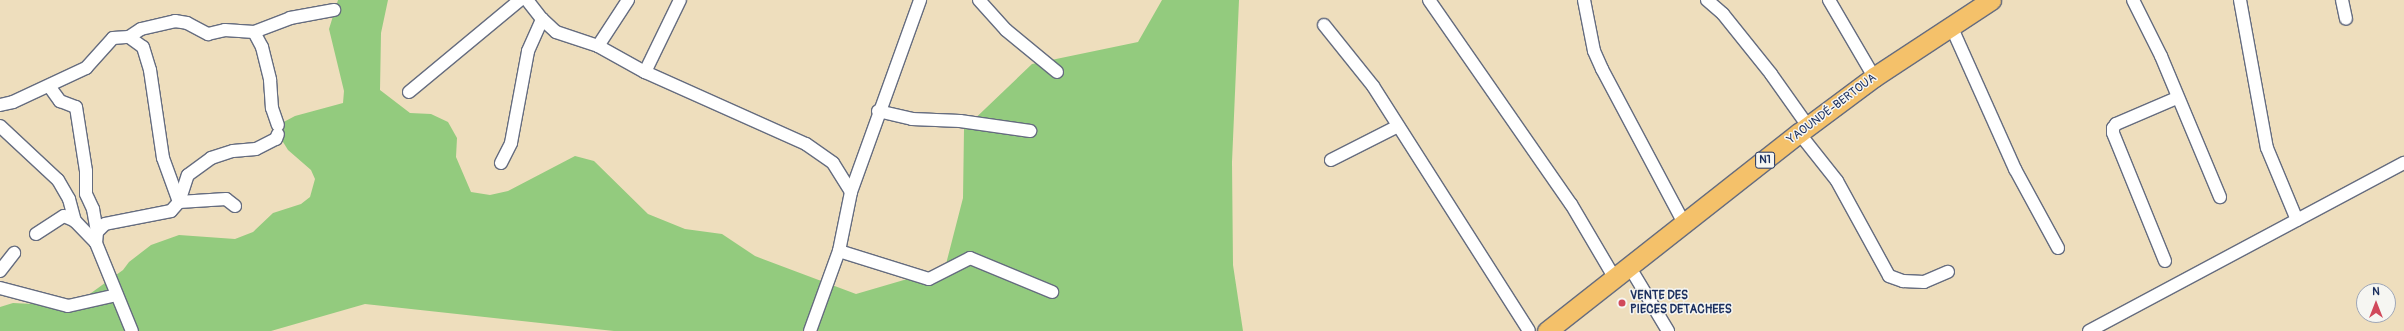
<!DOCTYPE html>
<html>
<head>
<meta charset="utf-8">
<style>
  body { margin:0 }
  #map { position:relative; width:2404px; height:331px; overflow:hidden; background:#eedebd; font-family:Pangolin,sans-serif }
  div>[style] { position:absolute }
  .green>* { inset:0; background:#93cb7e }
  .roads { filter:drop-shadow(1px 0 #656c7f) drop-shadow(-1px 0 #656c7f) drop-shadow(0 1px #656c7f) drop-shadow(0 -1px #656c7f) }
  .minor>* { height:12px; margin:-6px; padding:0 6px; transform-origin:6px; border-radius:6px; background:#fff }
  .trunk>* { height:19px; margin:-9.5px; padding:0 9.5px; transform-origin:9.5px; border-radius:9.5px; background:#f4c16a }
  .dots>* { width:11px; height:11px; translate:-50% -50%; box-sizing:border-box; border:2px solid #f6f6f2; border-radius:50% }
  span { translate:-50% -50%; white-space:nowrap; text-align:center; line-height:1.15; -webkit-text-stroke:3px #f6f6f2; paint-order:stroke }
  .shield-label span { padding:1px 3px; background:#f6f6f2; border:1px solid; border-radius:3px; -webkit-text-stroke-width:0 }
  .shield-label { font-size:11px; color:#1b2f5e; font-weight:700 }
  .street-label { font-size:12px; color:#1b2f5e }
  .poi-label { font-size:12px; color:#1b2f5e; font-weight:700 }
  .left { translate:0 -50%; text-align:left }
  .north { position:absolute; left:2356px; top:283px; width:40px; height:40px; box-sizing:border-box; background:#f6f6f2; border:1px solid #9ea6b7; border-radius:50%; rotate:0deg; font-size:11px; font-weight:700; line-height:16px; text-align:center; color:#1b2f5e }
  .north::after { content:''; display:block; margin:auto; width:14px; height:18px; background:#d1495b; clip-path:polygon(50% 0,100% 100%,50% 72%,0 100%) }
</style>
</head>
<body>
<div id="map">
  <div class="green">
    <div style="clip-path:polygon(338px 0,388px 0,381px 33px,380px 90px,410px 113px,431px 114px,448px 122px,457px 138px,456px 157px,471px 192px,490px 195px,508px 191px,575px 156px,594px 161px,648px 214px,685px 229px,722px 234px,755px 256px,856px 294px,945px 268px,963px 198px,964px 129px,1032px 64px,1138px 42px,1162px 0,1239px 0,1232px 162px,1233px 265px,1243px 331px,614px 331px,365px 304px,271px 331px,0 331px,0 307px,13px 303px,73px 306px,123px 270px,129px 262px,151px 245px,179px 235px,235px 239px,253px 232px,273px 213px,301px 204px,310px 197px,315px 179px,311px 170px,288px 150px,278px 134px,278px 125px,295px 116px,343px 103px,344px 91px,329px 29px)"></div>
  </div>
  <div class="roads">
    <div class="minor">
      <div style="left:527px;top:0;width:24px;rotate:52deg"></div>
      <div style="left:542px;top:19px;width:19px;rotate:43deg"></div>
      <div style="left:556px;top:32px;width:44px;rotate:18.4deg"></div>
      <div style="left:598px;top:46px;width:54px;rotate:29deg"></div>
      <div style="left:645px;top:72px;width:176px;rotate:24.1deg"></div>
      <div style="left:806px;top:144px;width:33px;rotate:35deg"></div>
      <div style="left:833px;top:163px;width:34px;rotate:58deg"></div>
      <div style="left:979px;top:0;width:40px;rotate:48deg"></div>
      <div style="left:1006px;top:30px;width:66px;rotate:39.5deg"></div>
      <div style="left:1429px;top:0;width:249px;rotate:55.2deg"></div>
      <div style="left:1571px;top:204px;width:85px;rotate:59.5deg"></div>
      <div style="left:1584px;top:0;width:52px;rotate:78.9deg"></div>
      <div style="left:1594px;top:51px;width:20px;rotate:66deg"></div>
      <div style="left:1602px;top:69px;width:174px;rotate:62deg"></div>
      <div style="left:1707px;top:0;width:21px;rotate:41deg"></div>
      <div style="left:1723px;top:14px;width:77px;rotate:51.3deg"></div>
      <div style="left:1771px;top:74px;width:64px;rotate:54.6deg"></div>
      <div style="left:1829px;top:0;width:89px;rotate:59.7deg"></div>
      <div style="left:2133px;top:0;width:63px;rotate:63.4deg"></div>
      <div style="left:2161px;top:56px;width:153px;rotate:67.3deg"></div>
      <div style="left:2240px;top:0;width:150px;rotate:79.7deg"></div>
      <div style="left:2267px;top:148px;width:78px;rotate:67.4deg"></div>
      <div style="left:2342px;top:0;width:19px;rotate:78deg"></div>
      <div style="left:1324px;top:25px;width:78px;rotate:51.2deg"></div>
      <div style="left:1373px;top:86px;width:290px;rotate:57.5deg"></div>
      <div style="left:1951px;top:26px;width:157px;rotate:65.9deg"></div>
      <div style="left:2015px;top:169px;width:90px;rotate:61.4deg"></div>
      <div style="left:254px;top:32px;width:39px;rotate:-21deg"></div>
      <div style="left:290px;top:18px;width:45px;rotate:-10.3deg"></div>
      <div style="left:129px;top:37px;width:14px;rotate:-34deg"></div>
      <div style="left:141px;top:29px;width:35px;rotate:-13deg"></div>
      <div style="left:175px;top:21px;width:12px;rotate:9deg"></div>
      <div style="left:187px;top:23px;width:24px;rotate:28deg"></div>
      <div style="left:208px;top:34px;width:17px;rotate:-13deg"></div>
      <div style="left:225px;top:30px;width:29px;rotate:4deg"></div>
      <div style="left:254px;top:32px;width:17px;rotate:62deg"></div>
      <div style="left:262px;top:47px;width:34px;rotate:76deg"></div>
      <div style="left:270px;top:80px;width:28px;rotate:86deg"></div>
      <div style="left:272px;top:108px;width:18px;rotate:71deg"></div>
      <div style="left:598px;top:46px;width:55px;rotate:-56.9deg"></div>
      <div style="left:645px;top:72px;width:80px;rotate:-64.1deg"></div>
      <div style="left:49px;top:86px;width:19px;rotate:54deg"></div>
      <div style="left:60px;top:101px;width:17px;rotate:21deg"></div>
      <div style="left:76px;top:107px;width:65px;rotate:81.1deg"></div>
      <div style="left:86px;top:171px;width:23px;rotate:90deg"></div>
      <div style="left:86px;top:194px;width:17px;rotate:65deg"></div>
      <div style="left:93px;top:209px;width:23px;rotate:80deg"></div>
      <div style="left:409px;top:92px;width:144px;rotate:-39.7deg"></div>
      <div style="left:0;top:105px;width:13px;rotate:-13deg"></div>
      <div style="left:13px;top:102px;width:81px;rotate:-25deg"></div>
      <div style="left:86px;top:68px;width:40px;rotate:-48deg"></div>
      <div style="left:113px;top:38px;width:16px;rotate:-4deg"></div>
      <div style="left:129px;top:37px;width:17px;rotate:36deg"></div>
      <div style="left:143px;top:47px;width:24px;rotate:73deg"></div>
      <div style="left:150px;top:70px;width:89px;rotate:81.6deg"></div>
      <div style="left:163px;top:158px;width:47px;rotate:70deg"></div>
      <div style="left:179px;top:202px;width:12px;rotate:132deg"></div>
      <div style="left:171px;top:211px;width:67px;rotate:168.9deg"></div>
      <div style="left:105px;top:224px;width:11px;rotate:135deg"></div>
      <div style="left:97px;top:232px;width:11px;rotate:95deg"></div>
      <div style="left:878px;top:111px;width:35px;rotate:13deg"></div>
      <div style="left:912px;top:119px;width:48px;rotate:2.4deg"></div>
      <div style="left:960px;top:121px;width:71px;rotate:8.1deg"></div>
      <div style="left:0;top:126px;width:79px;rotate:43deg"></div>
      <div style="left:58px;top:180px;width:22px;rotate:60deg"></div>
      <div style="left:69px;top:199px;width:23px;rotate:75deg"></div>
      <div style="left:1799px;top:133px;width:61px;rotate:51.6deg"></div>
      <div style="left:1837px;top:181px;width:108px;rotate:61.3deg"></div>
      <div style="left:1889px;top:276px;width:15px;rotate:20deg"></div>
      <div style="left:1903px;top:281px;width:21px;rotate:3deg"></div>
      <div style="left:1924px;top:282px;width:26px;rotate:-23deg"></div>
      <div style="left:1331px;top:160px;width:75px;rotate:-26.9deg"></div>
      <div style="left:501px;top:163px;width:22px;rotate:-63deg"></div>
      <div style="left:511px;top:143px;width:94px;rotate:-79.5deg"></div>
      <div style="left:528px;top:51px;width:35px;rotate:-66deg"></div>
      <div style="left:235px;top:206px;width:11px;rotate:-142deg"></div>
      <div style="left:226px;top:199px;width:47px;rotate:176.3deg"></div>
      <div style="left:179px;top:202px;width:28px;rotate:-72deg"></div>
      <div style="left:188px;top:175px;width:29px;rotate:-36deg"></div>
      <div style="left:211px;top:158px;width:23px;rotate:-18deg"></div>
      <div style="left:233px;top:151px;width:23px;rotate:-5deg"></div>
      <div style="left:256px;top:149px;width:22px;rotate:-27deg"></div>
      <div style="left:276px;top:139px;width:5px;rotate:-68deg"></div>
      <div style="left:36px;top:234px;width:33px;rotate:-33deg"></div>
      <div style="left:64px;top:216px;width:12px;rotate:24deg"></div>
      <div style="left:75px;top:221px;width:30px;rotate:46deg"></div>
      <div style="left:96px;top:243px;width:95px;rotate:67.8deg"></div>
      <div style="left:839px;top:251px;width:94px;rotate:17.3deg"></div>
      <div style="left:929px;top:279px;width:46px;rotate:-27.1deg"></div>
      <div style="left:970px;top:258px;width:89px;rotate:22.5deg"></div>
      <div style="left:2165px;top:261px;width:138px;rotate:-112.1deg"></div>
      <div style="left:2113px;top:133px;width:5px;rotate:-90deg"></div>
      <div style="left:2113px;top:128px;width:5px;rotate:-53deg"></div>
      <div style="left:2116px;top:124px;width:66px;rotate:-23.1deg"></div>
      <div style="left:1629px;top:266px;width:76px;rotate:59deg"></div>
      <div style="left:0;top:271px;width:23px;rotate:-52deg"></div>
      <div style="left:0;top:288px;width:70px;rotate:14.8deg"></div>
      <div style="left:68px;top:306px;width:50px;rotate:-12.7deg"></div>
      <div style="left:810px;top:331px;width:85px;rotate:-70.1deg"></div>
      <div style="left:839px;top:251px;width:60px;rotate:-78.5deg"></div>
      <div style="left:851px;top:192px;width:204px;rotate:-70.2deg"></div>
      <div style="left:2089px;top:331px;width:357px;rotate:-28.1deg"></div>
    </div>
    <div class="trunk">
      <div style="left:1547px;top:331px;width:320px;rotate:-38.2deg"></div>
      <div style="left:1799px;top:133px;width:94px;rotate:-36.7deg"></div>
      <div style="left:1874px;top:77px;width:140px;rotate:-33.3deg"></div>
    </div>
  </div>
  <div class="dots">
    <div style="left:1622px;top:303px;background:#d1495b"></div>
  </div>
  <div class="shield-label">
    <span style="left:1765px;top:160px">N1</span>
  </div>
  <div class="street-label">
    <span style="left:1832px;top:109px;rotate:-37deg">YAOUNDÉ-BERTOUA</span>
  </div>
  <div class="poi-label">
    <span class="left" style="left:1630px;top:303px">VENTE DES<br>PIECES DETACHEES</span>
  </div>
  <div class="north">N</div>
</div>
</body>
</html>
